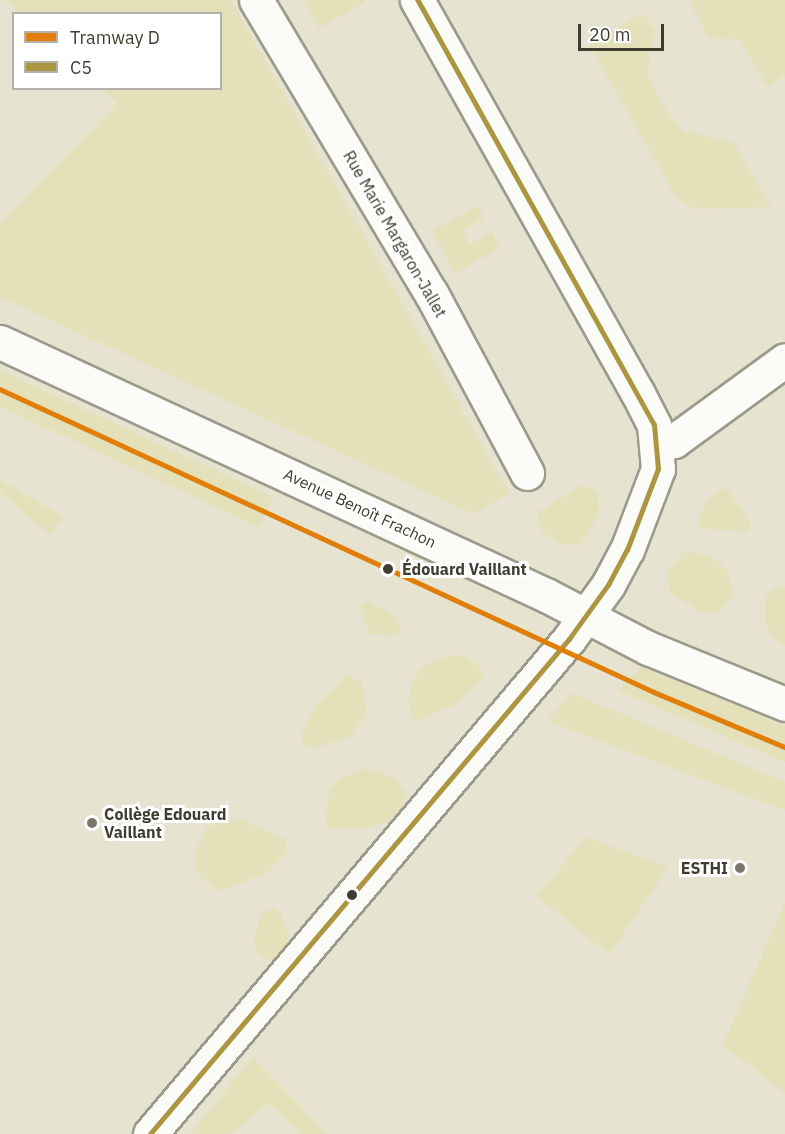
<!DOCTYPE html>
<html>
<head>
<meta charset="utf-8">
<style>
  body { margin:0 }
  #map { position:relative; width:785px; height:1134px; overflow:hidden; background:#e6e4d1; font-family:"IBM Plex Sans",sans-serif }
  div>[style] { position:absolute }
  .green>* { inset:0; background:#e4e0ba; transform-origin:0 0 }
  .roads { filter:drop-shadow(2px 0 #9b9a8b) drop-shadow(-2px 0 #9b9a8b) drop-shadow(0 2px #9b9a8b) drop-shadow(0 -2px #9b9a8b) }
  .minor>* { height:33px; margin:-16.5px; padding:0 16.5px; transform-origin:16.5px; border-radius:16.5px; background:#fbfbf8 }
  .bus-1>* { height:4.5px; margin:-2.25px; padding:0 2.25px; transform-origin:2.25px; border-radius:2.25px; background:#ac9641 }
  .tram-1>* { height:4.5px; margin:-2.25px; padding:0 2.25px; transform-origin:2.25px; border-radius:2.25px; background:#e07e09 }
  .dots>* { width:16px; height:16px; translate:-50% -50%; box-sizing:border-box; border:3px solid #fff; border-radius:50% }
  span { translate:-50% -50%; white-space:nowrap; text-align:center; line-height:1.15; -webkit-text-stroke:6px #fff; paint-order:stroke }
  .street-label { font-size:16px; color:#3e3d30 }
  .stop-label { font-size:16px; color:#3e3d30; font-weight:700 }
  .left { translate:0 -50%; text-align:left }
  .poi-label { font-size:16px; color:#3e3d30; font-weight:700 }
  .right { translate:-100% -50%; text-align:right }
  .legend { position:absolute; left:12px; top:12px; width:210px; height:78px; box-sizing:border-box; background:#fff; border:2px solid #b2b1ac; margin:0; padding:8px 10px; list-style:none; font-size:18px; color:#3e3d30 }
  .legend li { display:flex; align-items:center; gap:12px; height:30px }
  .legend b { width:30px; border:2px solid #b2b1ac }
  .scale { position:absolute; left:578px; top:24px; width:86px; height:27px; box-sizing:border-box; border:3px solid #3e3d30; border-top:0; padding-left:8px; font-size:18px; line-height:21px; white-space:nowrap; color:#3e3d30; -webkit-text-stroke:4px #fff; paint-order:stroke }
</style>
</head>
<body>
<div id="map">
  <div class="green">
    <div style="clip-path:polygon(5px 0,231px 0,509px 493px,474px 514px,0 297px,0 225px,117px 103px,102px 89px,220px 88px,220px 14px,19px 13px)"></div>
    <div style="clip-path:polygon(303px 0,363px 0,365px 2px,319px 28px)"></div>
    <div style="clip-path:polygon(689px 0,785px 0,785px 75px,767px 86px,740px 40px,708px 37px)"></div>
    <div style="clip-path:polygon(642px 13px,657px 31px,650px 46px,648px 76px,663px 106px,684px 131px,734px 143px,771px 207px,695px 209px,677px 198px,589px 45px)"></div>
    <div style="clip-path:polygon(478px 206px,484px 218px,462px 230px,470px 244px,492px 232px,500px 248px,455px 274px,432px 231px)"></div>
    <div style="left:0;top:370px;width:301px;height:33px;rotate:25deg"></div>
    <div style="clip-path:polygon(0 480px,65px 517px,49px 534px,0 492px)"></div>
    <div style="clip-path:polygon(583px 485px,598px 491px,599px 514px,580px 545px,559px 544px,542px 531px,536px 521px,538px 512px)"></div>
    <div style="clip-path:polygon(722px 489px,728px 490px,743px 510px,751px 524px,748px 532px,700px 528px,698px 520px,708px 500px)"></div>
    <div style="clip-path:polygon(684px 551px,711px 556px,727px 570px,733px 593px,723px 608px,714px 613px,699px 611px,670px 593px,667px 573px)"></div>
    <div style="clip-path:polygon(774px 587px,785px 588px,785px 646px,773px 637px,765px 624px,765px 599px)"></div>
    <div style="clip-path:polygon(368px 601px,396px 617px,402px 630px,393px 635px,370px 634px,359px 607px)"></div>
    <div style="clip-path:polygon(454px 655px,467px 657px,479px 666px,484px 676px,454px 705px,420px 720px,413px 718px,408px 703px,414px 679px,422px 667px,434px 660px)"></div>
    <div style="clip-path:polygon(640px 666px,785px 726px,785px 762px,619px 691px)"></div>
    <div style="clip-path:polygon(345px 676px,362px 681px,366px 715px,349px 737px,316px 748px,307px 746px,302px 741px,303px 731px,316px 706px)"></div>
    <div style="clip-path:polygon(572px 693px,785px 782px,785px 810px,547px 721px)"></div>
    <div style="clip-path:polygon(361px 769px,380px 771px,396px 779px,405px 792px,402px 810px,387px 822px,363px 829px,333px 828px,326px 824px,329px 792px,339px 779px)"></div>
    <div style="clip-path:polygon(242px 820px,285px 839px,285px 854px,269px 871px,231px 888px,216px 890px,200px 877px,195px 863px,197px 848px,207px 828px,219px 821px)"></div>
    <div style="clip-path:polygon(586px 837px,668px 867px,609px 955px,537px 896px)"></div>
    <div style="clip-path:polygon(785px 902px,785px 1093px,723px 1045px)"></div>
    <div style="clip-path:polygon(273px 908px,281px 913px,289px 936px,282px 953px,271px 962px,256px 951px,254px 940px,262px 913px)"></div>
    <div style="clip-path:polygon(253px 1057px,328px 1134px,300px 1134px,269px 1103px,230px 1134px,190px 1134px)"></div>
  </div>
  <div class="roads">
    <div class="minor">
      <div style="left:256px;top:0;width:341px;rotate:59.2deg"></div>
      <div style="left:431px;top:293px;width:204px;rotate:61.9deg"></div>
      <div style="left:0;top:342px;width:604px;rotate:24.87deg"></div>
      <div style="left:548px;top:596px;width:113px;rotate:27.5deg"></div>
      <div style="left:648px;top:648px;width:148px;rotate:22.2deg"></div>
      <div style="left:656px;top:444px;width:18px;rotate:-9deg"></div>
      <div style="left:674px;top:441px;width:137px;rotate:-36.1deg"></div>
      <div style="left:150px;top:1134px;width:649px;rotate:-49.75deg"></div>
      <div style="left:569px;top:639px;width:67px;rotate:-54.2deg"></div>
      <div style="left:608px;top:585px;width:40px;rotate:-62deg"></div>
      <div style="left:627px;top:550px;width:87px;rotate:-69.1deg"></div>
      <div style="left:658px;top:469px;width:44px;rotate:-95.2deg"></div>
      <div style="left:654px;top:425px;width:37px;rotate:-117deg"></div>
      <div style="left:637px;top:392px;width:450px;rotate:-119.3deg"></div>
    </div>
  </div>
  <div class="bus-1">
    <div style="left:150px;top:1134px;width:649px;rotate:-49.75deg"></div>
    <div style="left:569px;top:639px;width:67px;rotate:-54.2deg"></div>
    <div style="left:608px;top:585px;width:40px;rotate:-62deg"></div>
    <div style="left:627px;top:550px;width:87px;rotate:-69.1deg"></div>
    <div style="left:658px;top:469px;width:44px;rotate:-95.2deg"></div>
    <div style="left:654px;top:425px;width:487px;rotate:-119.1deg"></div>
  </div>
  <div class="tram-1">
    <div style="left:0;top:389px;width:721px;rotate:24.86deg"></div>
    <div style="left:654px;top:692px;width:142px;rotate:22.8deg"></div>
  </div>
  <div class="dots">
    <div style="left:388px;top:569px;background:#3e3d30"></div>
    <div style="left:92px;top:823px;background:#797768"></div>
    <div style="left:740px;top:868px;background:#797768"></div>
    <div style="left:352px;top:895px;background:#3e3d30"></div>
  </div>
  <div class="street-label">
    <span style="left:395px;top:234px;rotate:60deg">Rue Marie Margaron-Jallet</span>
    <span style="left:360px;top:508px;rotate:25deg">Avenue Benoît Frachon</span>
  </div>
  <div class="stop-label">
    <span class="left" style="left:402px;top:569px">Édouard Vaillant</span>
  </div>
  <div class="poi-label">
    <span class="left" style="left:104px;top:823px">Collège Edouard<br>Vaillant</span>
    <span class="right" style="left:728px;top:868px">ESTHI</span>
  </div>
  <ul class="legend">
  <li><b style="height:8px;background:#e07e09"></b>Tramway D</li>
  <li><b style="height:8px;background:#ac9641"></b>C5</li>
  </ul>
  <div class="scale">20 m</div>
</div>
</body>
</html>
